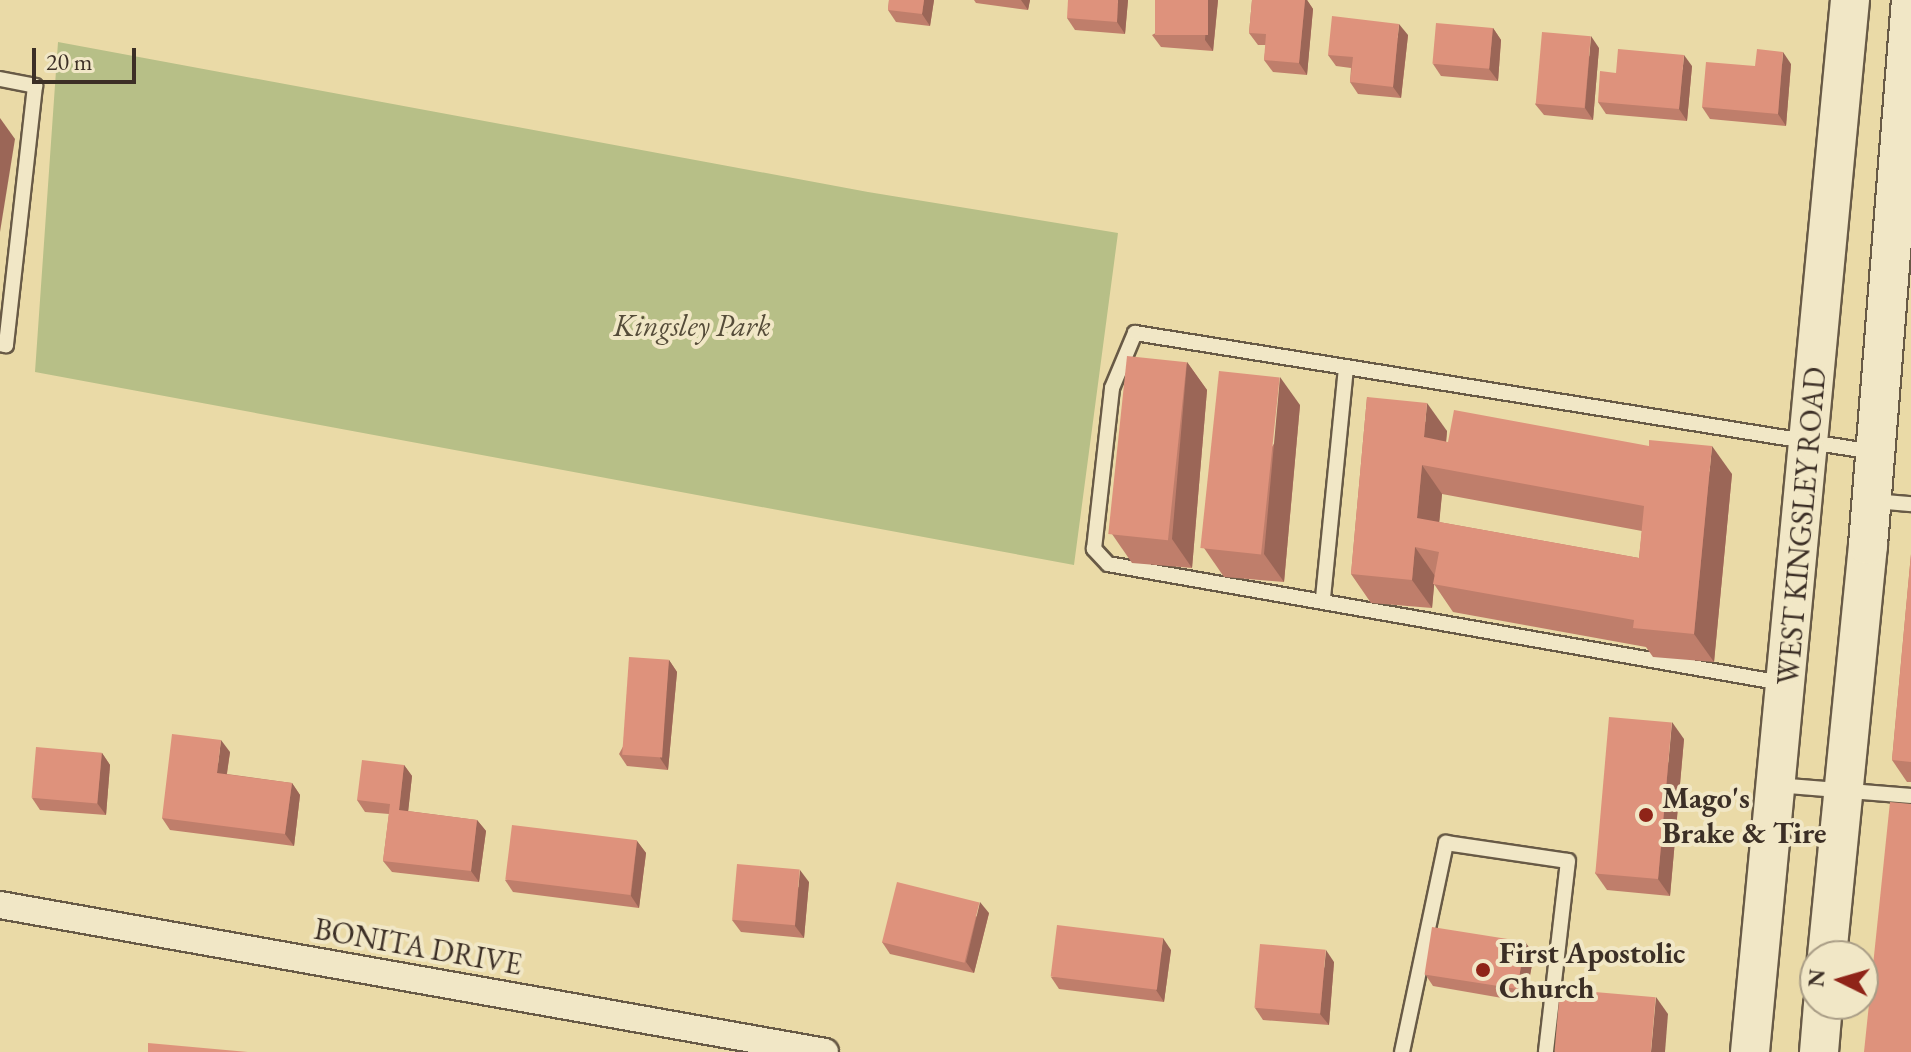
<!DOCTYPE html>
<html>
<head>
<meta charset="utf-8">
<style>
  body { margin:0 }
  #map { position:relative; width:1911px; height:1052px; overflow:hidden; background:#eadaa7; font-family:"EB Garamond",serif }
  div>[style] { position:absolute }
  .green>* { inset:0; background:#b7bf87 }
  .roads { filter:drop-shadow(2px 0 #685a46) drop-shadow(-2px 0 #685a46) drop-shadow(0 2px #685a46) drop-shadow(0 -2px #685a46) }
  .service>* { height:14px; margin:-7px; padding:0 7px; transform-origin:7px; border-radius:7px; background:#f1e7c6 }
  .minor>* { height:26px; margin:-13px; padding:0 13px; transform-origin:13px; border-radius:13px; background:#f1e7c6 }
  .secondary>* { height:38px; margin:-19px; padding:0 19px; transform-origin:19px; border-radius:19px; background:#f1e7c6 }
  .wall>* { inset:0; background:#bf7e6b }
  .shaded-wall>* { inset:0; background:#9b6657 }
  .building>* { inset:0; background:#de927c; transform-origin:0 0 }
  .dots>* { width:22px; height:22px; translate:-50% -50%; box-sizing:border-box; border:4px solid #f1e7c6; border-radius:50% }
  span { translate:-50% -50%; white-space:nowrap; text-align:center; line-height:1.15; -webkit-text-stroke:8px #f1e7c6; paint-order:stroke }
  .park-label { font-size:30px; color:#554c39; font-style:italic }
  .street-label { font-size:30px; color:#3c2f26 }
  .poi-label { font-size:30px; color:#3c2f26; font-weight:700 }
  .left { translate:0 -50%; text-align:left }
  .north { position:absolute; left:1799px; top:940px; width:80px; height:80px; box-sizing:border-box; background:#f1e7c6; border:2px solid #a99d86; border-radius:50%; rotate:275deg; font-size:22px; font-weight:700; line-height:32px; text-align:center; color:#3c2f26 }
  .north::after { content:''; display:block; margin:auto; width:28px; height:36px; background:#8f2418; clip-path:polygon(50% 0,100% 100%,50% 72%,0 100%) }
  .scale { position:absolute; left:32px; top:48px; width:104px; height:36px; box-sizing:border-box; border:4px solid #3c2f26; border-top:0; padding-left:10px; font-size:24px; line-height:28px; white-space:nowrap; color:#3c2f26; -webkit-text-stroke:6px #f1e7c6; paint-order:stroke }
</style>
</head>
<body>
<div id="map">
  <div class="green">
    <div style="clip-path:polygon(58px 42px,868px 192px,1118px 233px,1074px 565px,35px 372px)"></div>
  </div>
  <div class="roads">
    <div class="service">
      <div style="left:0;top:79px;width:36px;rotate:11deg"></div>
      <div style="left:35px;top:86px;width:261px;rotate:96.4deg"></div>
      <div style="left:6px;top:345px;width:6px;rotate:-171deg"></div>
      <div style="left:1874px;top:501px;width:37px;rotate:5deg"></div>
      <div style="left:1323px;top:598px;width:231px;rotate:-84.3deg"></div>
      <div style="left:1782px;top:683px;width:684px;rotate:-169.99deg"></div>
      <div style="left:1108px;top:564px;width:21px;rotate:-133deg"></div>
      <div style="left:1094px;top:549px;width:162px;rotate:-83.6deg"></div>
      <div style="left:1112px;top:388px;width:60px;rotate:-67.3deg"></div>
      <div style="left:1135px;top:333px;width:748px;rotate:9.16deg"></div>
      <div style="left:1777px;top:785px;width:134px;rotate:4.7deg"></div>
      <div style="left:1402px;top:1052px;width:214px;rotate:-78.1deg"></div>
      <div style="left:1446px;top:843px;width:123px;rotate:8.4deg"></div>
      <div style="left:1568px;top:861px;width:192px;rotate:96.6deg"></div>
    </div>
    <div class="minor">
      <div style="left:0;top:905px;width:838px;rotate:10.1deg"></div>
    </div>
    <div class="secondary">
      <div style="left:1827px;top:956px;width:413px;rotate:-84.3deg"></div>
      <div style="left:1868px;top:545px;width:547px;rotate:-85.49deg"></div>
      <div style="left:1750px;top:1052px;width:1057px;rotate:-84.57deg"></div>
      <div style="left:1819px;top:1052px;width:48px;rotate:-85.2deg"></div>
    </div>
  </div>
  <div class="wall">
    <div style="clip-path:polygon(889px 0,934px 0,930px 26px,896px 22px,888px 10px)"></div>
    <div style="clip-path:polygon(974px 0,1030px 0,1028px 10px,976px 3px)"></div>
    <div style="clip-path:polygon(1128px 0,1125px 34px,1075px 30px,1067px 18px)"></div>
    <div style="clip-path:polygon(1218px 0,1213px 51px,1161px 47px,1152px 35px)"></div>
    <div style="clip-path:polygon(1252px 0,1307px 0,1313px 9px,1307px 75px,1273px 72px,1264px 60px,1266px 45px,1258px 45px,1249px 33px)"></div>
    <div style="clip-path:polygon(1493px 28px,1501px 40px,1498px 81px,1441px 76px,1433px 64px)"></div>
    <div style="clip-path:polygon(1408px 35px,1401px 98px,1358px 94px,1350px 82px,1351px 68px,1336px 66px,1328px 55px)"></div>
    <div style="clip-path:polygon(1599px 48px,1593px 120px,1544px 115px,1535px 104px)"></div>
    <div style="clip-path:polygon(1791px 64px,1786px 126px,1710px 119px,1702px 107px,1755px 66px)"></div>
    <div style="clip-path:polygon(1692px 66px,1687px 121px,1606px 114px,1598px 102px)"></div>
    <div style="clip-path:polygon(1187px 362px,1207px 390px,1192px 568px,1132px 563px,1112px 534px)"></div>
    <div style="clip-path:polygon(evenodd,1367px 397px,1447px 431px,1446px 442px,1732px 474px,1714px 662px,1653px 657px,1646px 647px,1453px 612px,1434px 584px,1432px 608px,1371px 603px,1351px 574px,1367px 397px,1442px 494px,1642px 531px,1639px 558px,1439px 522px,1442px 494px)"></div>
    <div style="clip-path:polygon(1300px 405px,1284px 582px,1224px 577px,1204px 548px)"></div>
    <div style="clip-path:polygon(1911px 554px,1911px 782px,1907px 782px,1892px 760px)"></div>
    <div style="clip-path:polygon(669px 660px,677px 672px,668px 770px,627px 766px,619px 754px)"></div>
    <div style="clip-path:polygon(1684px 739px,1670px 896px,1607px 890px,1595px 873px)"></div>
    <div style="clip-path:polygon(230px 752px,227px 774px,292px 783px,300px 795px,294px 846px,170px 830px,162px 818px)"></div>
    <div style="clip-path:polygon(102px 753px,110px 765px,106px 815px,40px 810px,32px 798px)"></div>
    <div style="clip-path:polygon(404px 765px,412px 776px,408px 811px,477px 820px,486px 831px,479px 882px,392px 872px,383px 861px,389px 814px,365px 812px,357px 800px)"></div>
    <div style="clip-path:polygon(637px 841px,646px 853px,639px 908px,513px 892px,505px 880px)"></div>
    <div style="clip-path:polygon(809px 882px,804px 938px,741px 932px,732px 920px)"></div>
    <div style="clip-path:polygon(989px 913px,974px 973px,890px 954px,882px 942px)"></div>
    <div style="clip-path:polygon(1525px 942px,1534px 954px,1525px 1002px,1433px 986px,1425px 974px)"></div>
    <div style="clip-path:polygon(1171px 950px,1164px 1002px,1059px 989px,1051px 977px)"></div>
    <div style="clip-path:polygon(1334px 962px,1329px 1025px,1263px 1020px,1255px 1008px)"></div>
  </div>
  <div class="shaded-wall">
    <div style="clip-path:polygon(924px 0,934px 0,930px 26px,922px 14px)"></div>
    <div style="clip-path:polygon(1021px 0,1030px 0,1028px 10px)"></div>
    <div style="clip-path:polygon(1118px 0,1128px 0,1125px 34px,1117px 22px)"></div>
    <div style="clip-path:polygon(1208px 0,1218px 0,1213px 51px,1205px 40px)"></div>
    <div style="clip-path:polygon(1305px 0,1307px 0,1313px 9px,1307px 75px,1299px 63px)"></div>
    <div style="clip-path:polygon(1399px 24px,1408px 35px,1401px 98px,1393px 87px)"></div>
    <div style="clip-path:polygon(1493px 28px,1501px 40px,1498px 81px,1489px 69px)"></div>
    <div style="clip-path:polygon(1591px 36px,1599px 48px,1593px 120px,1585px 108px)"></div>
    <div style="clip-path:polygon(1783px 52px,1791px 64px,1786px 126px,1778px 114px)"></div>
    <div style="clip-path:polygon(1684px 55px,1692px 66px,1687px 121px,1679px 109px)"></div>
    <div style="clip-path:polygon(0 118px,15px 139px,0 232px)"></div>
    <div style="clip-path:polygon(1187px 362px,1207px 390px,1192px 568px,1172px 539px)"></div>
    <div style="clip-path:polygon(1280px 377px,1300px 405px,1284px 582px,1264px 554px)"></div>
    <div style="clip-path:polygon(1427px 403px,1447px 431px,1444px 466px,1424px 437px)"></div>
    <div style="clip-path:polygon(1712px 446px,1732px 474px,1714px 662px,1694px 634px)"></div>
    <div style="clip-path:polygon(1422px 465px,1442px 494px,1437px 546px,1417px 518px)"></div>
    <div style="clip-path:polygon(1415px 547px,1435px 576px,1432px 608px,1412px 580px)"></div>
    <div style="clip-path:polygon(669px 660px,677px 672px,668px 770px,660px 758px)"></div>
    <div style="clip-path:polygon(1672px 722px,1684px 739px,1670px 896px,1658px 879px)"></div>
    <div style="clip-path:polygon(221px 740px,230px 752px,225px 785px,217px 773px)"></div>
    <div style="clip-path:polygon(102px 753px,110px 765px,106px 815px,97px 803px)"></div>
    <div style="clip-path:polygon(404px 765px,412px 776px,407px 822px,399px 810px)"></div>
    <div style="clip-path:polygon(292px 783px,300px 795px,294px 846px,285px 834px)"></div>
    <div style="clip-path:polygon(477px 820px,486px 831px,479px 882px,471px 871px)"></div>
    <div style="clip-path:polygon(637px 841px,646px 853px,639px 908px,631px 896px)"></div>
    <div style="clip-path:polygon(800px 870px,809px 882px,804px 938px,795px 926px)"></div>
    <div style="clip-path:polygon(980px 902px,989px 913px,974px 973px,966px 962px)"></div>
    <div style="clip-path:polygon(1163px 938px,1171px 950px,1164px 1002px,1156px 990px)"></div>
    <div style="clip-path:polygon(1525px 942px,1534px 954px,1525px 1002px,1517px 990px)"></div>
    <div style="clip-path:polygon(1326px 950px,1334px 962px,1329px 1025px,1320px 1014px)"></div>
    <div style="clip-path:polygon(1656px 997px,1668px 1014px,1665px 1052px,1651px 1052px)"></div>
  </div>
  <div class="building">
    <div style="clip-path:polygon(889px 0,924px 0,922px 14px,888px 10px)"></div>
    <div style="clip-path:polygon(1068px 0,1118px 0,1117px 22px,1067px 18px)"></div>
    <div style="left:1155px;top:0;width:53px;height:35px"></div>
    <div style="clip-path:polygon(1252px 0,1305px 0,1299px 63px,1264px 60px,1266px 34px,1249px 33px)"></div>
    <div style="clip-path:polygon(1332px 16px,1399px 24px,1393px 87px,1350px 82px,1353px 57px,1328px 55px)"></div>
    <div style="left:1436px;top:23px;width:57px;height:41px;rotate:5deg"></div>
    <div style="left:1542px;top:32px;width:49px;height:72px;rotate:5deg"></div>
    <div style="clip-path:polygon(1618px 49px,1684px 55px,1679px 109px,1598px 102px,1600px 71px,1616px 73px)"></div>
    <div style="clip-path:polygon(1757px 49px,1783px 52px,1778px 114px,1702px 107px,1706px 62px,1755px 66px)"></div>
    <div style="left:1127px;top:356px;width:60px;height:179px;rotate:6deg"></div>
    <div style="left:1219px;top:371px;width:61px;height:178px;rotate:6deg"></div>
    <div style="clip-path:polygon(evenodd,1367px 397px,1427px 403px,1424px 437px,1448px 442px,1454px 410px,1649px 446px,1649px 440px,1712px 446px,1694px 634px,1633px 628px,1634px 620px,1433px 584px,1439px 552px,1415px 547px,1412px 580px,1351px 574px,1367px 397px,1422px 465px,1644px 506px,1639px 558px,1417px 518px,1422px 465px)"></div>
    <div style="clip-path:polygon(1911px 554px,1911px 762px,1892px 760px)"></div>
    <div style="left:629px;top:657px;width:40px;height:98px;rotate:4deg"></div>
    <div style="left:1609px;top:717px;width:63px;height:157px;rotate:5deg"></div>
    <div style="clip-path:polygon(172px 734px,221px 740px,217px 773px,292px 783px,285px 834px,162px 818px)"></div>
    <div style="left:36px;top:747px;width:66px;height:51px;rotate:5deg"></div>
    <div style="clip-path:polygon(362px 760px,404px 765px,399px 810px,477px 820px,471px 871px,383px 861px,390px 804px,357px 800px)"></div>
    <div style="clip-path:polygon(1890px 802px,1911px 804px,1911px 1052px,1864px 1052px)"></div>
    <div style="left:512px;top:825px;width:126px;height:55px;rotate:7deg"></div>
    <div style="left:737px;top:864px;width:63px;height:56px;rotate:5deg"></div>
    <div style="left:897px;top:882px;width:85px;height:62px;rotate:14deg"></div>
    <div style="left:1057px;top:925px;width:107px;height:52px;rotate:7deg"></div>
    <div style="left:1432px;top:927px;width:94px;height:48px;rotate:9deg"></div>
    <div style="left:1260px;top:944px;width:66px;height:64px;rotate:5deg"></div>
    <div style="left:1560px;top:989px;width:96px;height:63px;rotate:5deg"></div>
    <div style="clip-path:polygon(148px 1043px,248px 1052px,148px 1052px)"></div>
  </div>
  <div class="dots">
    <div style="left:1646px;top:815px;background:#8f2418"></div>
    <div style="left:1483px;top:970px;background:#8f2418"></div>
  </div>
  <div class="park-label">
    <span style="left:692px;top:326px">Kingsley Park</span>
  </div>
  <div class="street-label">
    <span style="left:1802px;top:526px;rotate:-85deg">WEST KINGSLEY ROAD</span>
    <span style="left:418px;top:947px;rotate:10deg">BONITA DRIVE</span>
  </div>
  <div class="poi-label">
    <span class="left" style="left:1662px;top:815px">Mago's<br>Brake &amp; Tire</span>
    <span class="left" style="left:1499px;top:970px">First Apostolic<br>Church</span>
  </div>
  <div class="north">N</div>
  <div class="scale">20 m</div>
</div>
</body>
</html>
